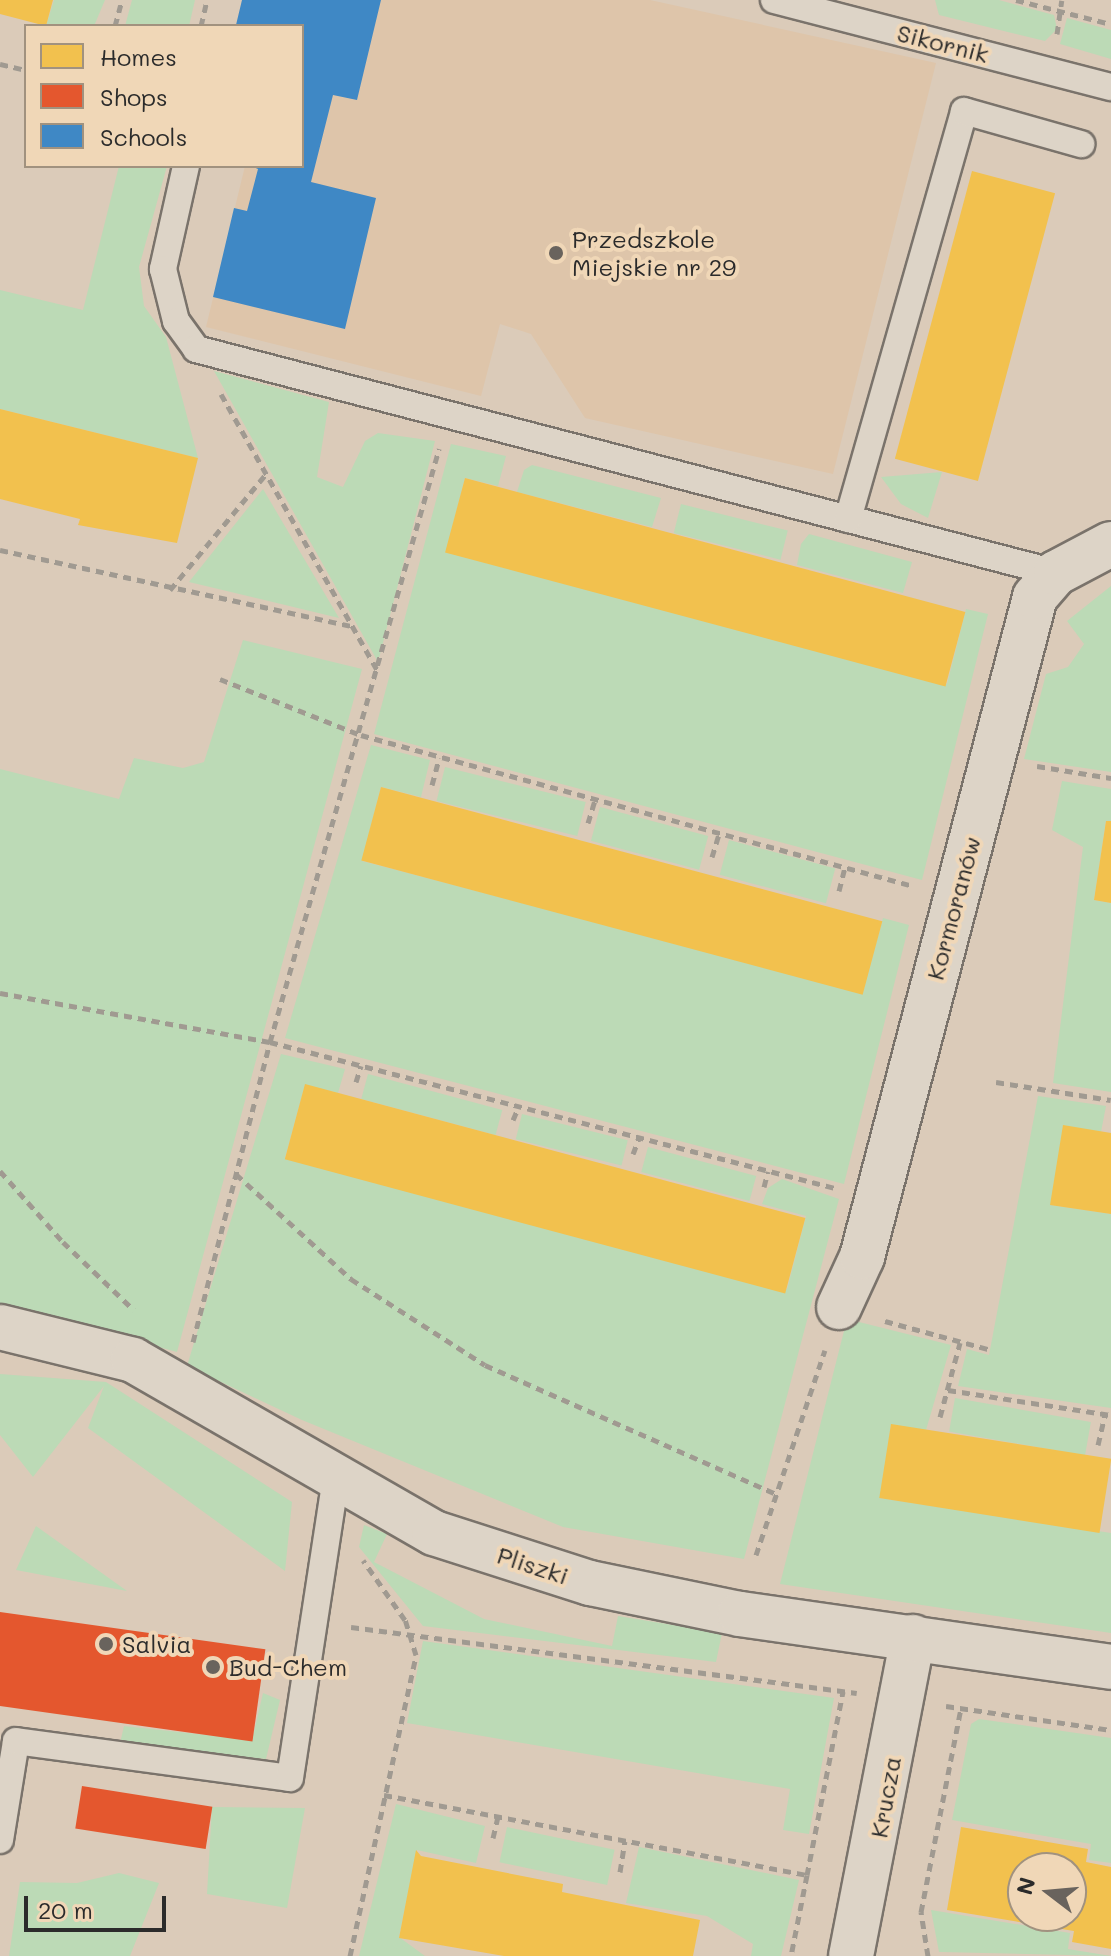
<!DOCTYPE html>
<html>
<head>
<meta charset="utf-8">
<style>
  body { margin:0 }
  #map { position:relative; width:1111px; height:1956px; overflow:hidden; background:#dbcbb9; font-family:Mali,sans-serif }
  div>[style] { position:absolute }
  .built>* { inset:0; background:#dec5aa }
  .green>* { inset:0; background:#bcdab6; transform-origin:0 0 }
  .homes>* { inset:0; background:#f2c14e; transform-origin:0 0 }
  .shops>* { inset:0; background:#e4572e; transform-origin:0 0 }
  .schools>* { inset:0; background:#3f88c5 }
  .path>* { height:5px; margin-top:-2.5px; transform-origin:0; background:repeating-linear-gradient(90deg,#a09a91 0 8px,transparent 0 14px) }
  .roads { filter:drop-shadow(2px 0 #7a736b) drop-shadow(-2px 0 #7a736b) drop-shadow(0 2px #7a736b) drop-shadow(0 -2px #7a736b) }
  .lane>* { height:26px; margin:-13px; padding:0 13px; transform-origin:13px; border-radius:13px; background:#ddd4c7 }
  .street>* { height:44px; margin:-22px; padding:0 22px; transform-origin:22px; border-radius:22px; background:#ddd4c7 }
  .secondary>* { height:44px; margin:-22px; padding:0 22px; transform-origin:22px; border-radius:22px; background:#ddd4c7 }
  .dots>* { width:22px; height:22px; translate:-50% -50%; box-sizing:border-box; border:4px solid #f0d7b7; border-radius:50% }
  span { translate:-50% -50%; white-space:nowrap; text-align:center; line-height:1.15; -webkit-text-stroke:8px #f0d7b7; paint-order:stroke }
  .street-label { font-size:24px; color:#2b2b2b }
  .poi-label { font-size:24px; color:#2b2b2b }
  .left { translate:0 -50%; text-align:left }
  .legend { position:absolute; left:24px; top:24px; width:280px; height:144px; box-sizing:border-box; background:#f0d7b7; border:2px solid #a1927f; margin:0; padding:10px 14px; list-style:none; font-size:24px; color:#2b2b2b }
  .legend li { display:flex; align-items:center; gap:16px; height:40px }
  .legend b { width:40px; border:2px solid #a1927f }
  .north { position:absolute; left:1007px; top:1852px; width:80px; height:80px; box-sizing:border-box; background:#f0d7b7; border:2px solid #a1927f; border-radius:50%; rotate:286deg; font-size:22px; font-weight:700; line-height:32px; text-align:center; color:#2b2b2b }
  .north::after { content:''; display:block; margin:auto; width:28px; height:36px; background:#69635d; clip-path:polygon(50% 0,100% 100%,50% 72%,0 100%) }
  .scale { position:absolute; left:24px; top:1896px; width:142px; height:36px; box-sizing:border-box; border:4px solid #2b2b2b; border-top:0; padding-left:10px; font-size:24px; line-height:28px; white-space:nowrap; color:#2b2b2b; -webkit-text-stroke:6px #f0d7b7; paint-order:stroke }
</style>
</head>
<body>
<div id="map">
  <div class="built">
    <div style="clip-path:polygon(242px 0,650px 0,936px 63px,833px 474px,585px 418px,531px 334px,500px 324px,481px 396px,206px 327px,245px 166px,302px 166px,302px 26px,236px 25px)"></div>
  </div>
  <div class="green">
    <div style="clip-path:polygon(54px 0,105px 0,94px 26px,46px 26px)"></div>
    <div style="clip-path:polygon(132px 0,195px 0,189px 26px,125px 26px)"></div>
    <div style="clip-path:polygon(935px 0,999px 0,1054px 15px,1057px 29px,1045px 41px,939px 15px)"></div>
    <div style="clip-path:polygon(1067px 18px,1111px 30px,1111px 59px,1060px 44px)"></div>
    <div style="clip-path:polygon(119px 166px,167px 166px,139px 267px,144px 306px,166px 337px,198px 458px,0 409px,0 290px,83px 310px)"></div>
    <div style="clip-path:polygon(214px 371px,329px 402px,317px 477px,343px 487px,365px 441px,378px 433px,435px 441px,378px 662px)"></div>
    <div style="clip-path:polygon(451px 444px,506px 456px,498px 486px,465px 478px,446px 552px,947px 684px,966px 609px,988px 614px,922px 880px,374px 734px)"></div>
    <div style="clip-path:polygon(532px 465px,661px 498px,652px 527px,517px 492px,524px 470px)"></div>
    <div style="clip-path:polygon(942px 472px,928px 518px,901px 504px,881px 477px)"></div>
    <div style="clip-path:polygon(263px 489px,339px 618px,189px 582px)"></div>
    <div style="left:681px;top:504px;width:110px;height:30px;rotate:14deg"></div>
    <div style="clip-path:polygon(809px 534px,912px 562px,903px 593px,797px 565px,801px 544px)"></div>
    <div style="clip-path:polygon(1111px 586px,1111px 772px,1024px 759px,1046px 674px,1068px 667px,1084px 644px,1067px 621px)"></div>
    <div style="clip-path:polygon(243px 640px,362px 669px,177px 1352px,0 1304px,0 769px,119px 799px,134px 758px,183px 768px,204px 762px)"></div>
    <div style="clip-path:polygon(371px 745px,430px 760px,421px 797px,381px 787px,362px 861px,863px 992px,883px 918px,909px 925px,844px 1184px,285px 1038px)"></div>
    <div style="left:445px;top:767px;width:145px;height:35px;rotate:14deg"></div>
    <div style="clip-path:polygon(1062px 781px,1111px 789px,1111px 821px,1106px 821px,1094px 900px,1111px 903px,1111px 1092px,1053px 1083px,1083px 847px,1052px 830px)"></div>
    <div style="left:600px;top:807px;width:112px;height:35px;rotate:15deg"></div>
    <div style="left:729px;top:840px;width:110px;height:36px;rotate:15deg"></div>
    <div style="clip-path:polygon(281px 1054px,345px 1069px,338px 1093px,305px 1085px,285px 1158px,787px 1289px,806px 1216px,762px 1204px,768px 1188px,782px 1179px,839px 1199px,744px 1559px,563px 1527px,302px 1420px,187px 1366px)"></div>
    <div style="left:368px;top:1074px;width:139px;height:26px;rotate:15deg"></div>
    <div style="clip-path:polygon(1038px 1096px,1106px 1106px,1101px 1132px,1051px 1205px,1111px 1214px,1111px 1408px,958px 1386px,967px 1349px,989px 1355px)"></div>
    <div style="left:522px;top:1114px;width:109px;height:26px;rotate:14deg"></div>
    <div style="left:648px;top:1147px;width:112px;height:26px;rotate:15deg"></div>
    <div style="clip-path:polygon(847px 1319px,951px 1345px,926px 1430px,891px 1425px,880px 1498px,1111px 1533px,1111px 1633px,780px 1584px)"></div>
    <div style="clip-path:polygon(0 1374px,106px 1382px,292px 1502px,285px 1571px,88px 1428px,104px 1386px,33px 1477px,0 1435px)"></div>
    <div style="left:955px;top:1398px;width:138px;height:34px;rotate:10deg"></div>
    <div style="clip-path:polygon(364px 1525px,387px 1534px,374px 1562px,484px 1619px,612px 1646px,618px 1616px,722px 1633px,716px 1662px,423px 1626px,359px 1547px)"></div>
    <div style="clip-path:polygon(36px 1526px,127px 1591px,16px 1570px)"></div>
    <div style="clip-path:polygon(423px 1641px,834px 1698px,809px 1834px,783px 1830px,790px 1789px,407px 1723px)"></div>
    <div style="clip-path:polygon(263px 1693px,280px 1700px,266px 1759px,120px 1743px,124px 1726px,252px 1740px)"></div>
    <div style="clip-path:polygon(979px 1719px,1111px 1738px,1111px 1863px,1089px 1860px,1091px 1844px,952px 1820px,971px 1724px)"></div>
    <div style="clip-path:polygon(396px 1804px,485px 1826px,476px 1863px,417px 1850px,399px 1937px,425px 1956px,359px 1956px)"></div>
    <div style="clip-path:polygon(212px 1807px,305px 1808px,287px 1908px,207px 1894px)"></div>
    <div style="left:507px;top:1827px;width:110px;height:36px;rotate:12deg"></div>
    <div style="clip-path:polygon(639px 1847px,799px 1880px,781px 1956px,751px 1956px,753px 1944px,707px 1916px,626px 1903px)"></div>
    <div style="clip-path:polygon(119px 1873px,159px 1883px,130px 1956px,9px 1956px,20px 1882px,77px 1883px)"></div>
    <div style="clip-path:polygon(931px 1910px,1070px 1933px,1068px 1949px,1111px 1956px,939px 1952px)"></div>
  </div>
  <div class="homes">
    <div style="clip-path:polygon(0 0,53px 0,46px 26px,0 14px)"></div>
    <div style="left:972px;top:171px;width:86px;height:298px;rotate:15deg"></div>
    <div style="clip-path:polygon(0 409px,198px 458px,177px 543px,78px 525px,80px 519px,0 499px)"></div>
    <div style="left:465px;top:478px;width:518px;height:77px;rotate:15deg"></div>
    <div style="left:381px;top:787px;width:519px;height:76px;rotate:15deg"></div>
    <div style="clip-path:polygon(1106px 821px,1111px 821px,1111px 903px,1094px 900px)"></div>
    <div style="left:305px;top:1084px;width:518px;height:78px;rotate:15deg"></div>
    <div style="clip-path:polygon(1063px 1125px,1111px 1133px,1111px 1214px,1050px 1205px)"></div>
    <div style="left:891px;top:1424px;width:223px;height:75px;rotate:9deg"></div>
    <div style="clip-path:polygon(evenodd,961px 1827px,1088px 1849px,1086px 1862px,1111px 1867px,1111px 1949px,1072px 1942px,1074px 1931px,947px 1910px,961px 1827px,1023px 1868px,1071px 1868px,1071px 1916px,1023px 1916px,1023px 1868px)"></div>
    <div style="clip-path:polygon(416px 1850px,421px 1856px,563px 1884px,562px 1892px,700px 1920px,693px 1956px,504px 1956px,399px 1938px)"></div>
  </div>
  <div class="shops">
    <div style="left:0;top:1612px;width:268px;height:93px;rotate:8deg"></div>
    <div style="left:82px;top:1786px;width:132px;height:43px;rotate:9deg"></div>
  </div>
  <div class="schools">
    <div style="clip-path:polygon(242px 0,381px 0,357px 100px,333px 95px,311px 182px,376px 198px,345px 329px,213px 297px,234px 208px,247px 211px,258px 169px,251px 166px,302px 166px,302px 26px,236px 25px)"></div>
  </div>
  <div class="path">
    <div style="left:1016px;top:0;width:98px;rotate:14.2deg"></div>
    <div style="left:115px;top:26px;width:27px;rotate:-75deg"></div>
    <div style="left:201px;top:26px;width:27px;rotate:-77deg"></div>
    <div style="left:1057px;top:34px;width:34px;rotate:-82deg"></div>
    <div style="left:0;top:64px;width:27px;rotate:13deg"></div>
    <div style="left:221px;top:394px;width:318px;rotate:60.5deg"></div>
    <div style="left:0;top:550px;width:360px;rotate:12.2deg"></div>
    <div style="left:170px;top:590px;width:151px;rotate:-50.4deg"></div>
    <div style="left:220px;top:679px;width:152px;rotate:21.7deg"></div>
    <div style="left:361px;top:735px;width:572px;rotate:15.3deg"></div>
    <div style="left:1037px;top:766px;width:75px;rotate:9.2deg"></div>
    <div style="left:432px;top:785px;width:28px;rotate:-75deg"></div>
    <div style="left:588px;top:823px;width:24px;rotate:-73deg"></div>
    <div style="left:712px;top:857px;width:24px;rotate:-73deg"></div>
    <div style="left:839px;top:891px;width:25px;rotate:-76deg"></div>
    <div style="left:0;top:993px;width:274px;rotate:10.3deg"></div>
    <div style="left:270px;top:1042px;width:584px;rotate:14.49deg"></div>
    <div style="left:356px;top:1082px;width:17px;rotate:-73deg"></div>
    <div style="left:996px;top:1082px;width:116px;rotate:8.9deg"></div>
    <div style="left:513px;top:1120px;width:15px;rotate:-67deg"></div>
    <div style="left:633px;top:1154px;width:17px;rotate:-69deg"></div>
    <div style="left:0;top:1171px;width:95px;rotate:48.4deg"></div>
    <div style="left:63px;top:1242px;width:98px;rotate:43.8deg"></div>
    <div style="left:236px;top:1174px;width:156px;rotate:42.4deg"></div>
    <div style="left:351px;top:1279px;width:159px;rotate:32.7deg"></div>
    <div style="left:485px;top:1365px;width:318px;rotate:23.9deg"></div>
    <div style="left:764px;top:1187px;width:16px;rotate:-76deg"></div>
    <div style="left:885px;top:1321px;width:107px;rotate:15.2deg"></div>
    <div style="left:193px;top:1342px;width:310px;rotate:-75.6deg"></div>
    <div style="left:270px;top:1042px;width:617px;rotate:-74.09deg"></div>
    <div style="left:948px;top:1390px;width:165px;rotate:8.7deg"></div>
    <div style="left:940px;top:1417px;width:77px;rotate:-74.9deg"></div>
    <div style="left:1098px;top:1445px;width:32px;rotate:-77deg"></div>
    <div style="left:756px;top:1555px;width:216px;rotate:-71.4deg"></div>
    <div style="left:351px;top:1627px;width:510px;rotate:7.43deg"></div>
    <div style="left:946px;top:1706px;width:167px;rotate:8.3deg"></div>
    <div style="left:384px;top:1795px;width:430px;rotate:10.7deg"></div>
    <div style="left:807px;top:1875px;width:83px;rotate:101.2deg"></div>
    <div style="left:493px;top:1838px;width:22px;rotate:-77deg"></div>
    <div style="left:620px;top:1872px;width:31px;rotate:-81deg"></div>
    <div style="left:807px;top:1875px;width:187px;rotate:-78.9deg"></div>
    <div style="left:350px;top:1956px;width:308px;rotate:-77.6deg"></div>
    <div style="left:416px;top:1655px;width:37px;rotate:-107deg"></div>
    <div style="left:405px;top:1620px;width:73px;rotate:-125deg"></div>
    <div style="left:928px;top:1956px;width:45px;rotate:-99deg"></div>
    <div style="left:921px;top:1912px;width:208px;rotate:-78.9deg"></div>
  </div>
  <div class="roads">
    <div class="lane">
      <div style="left:774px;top:0;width:348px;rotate:14.5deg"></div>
      <div style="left:186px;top:166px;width:106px;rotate:102.6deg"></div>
      <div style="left:163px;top:269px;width:54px;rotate:76deg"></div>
      <div style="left:176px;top:321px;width:34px;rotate:54deg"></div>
      <div style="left:196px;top:349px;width:889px;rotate:14.6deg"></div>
      <div style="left:848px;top:519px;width:424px;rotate:-74.1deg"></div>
      <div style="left:964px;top:111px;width:122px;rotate:15.8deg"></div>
      <div style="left:0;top:1840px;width:100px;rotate:-80.8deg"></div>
      <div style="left:16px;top:1741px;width:276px;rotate:7.7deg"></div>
      <div style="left:290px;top:1778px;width:304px;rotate:-81.3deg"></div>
    </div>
    <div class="street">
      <div style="left:839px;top:1307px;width:55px;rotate:-65.3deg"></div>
      <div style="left:862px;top:1257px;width:682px;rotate:-75.31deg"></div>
      <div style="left:1035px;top:597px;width:32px;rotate:-49deg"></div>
      <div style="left:1056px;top:573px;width:62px;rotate:-27.8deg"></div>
      <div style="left:851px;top:1956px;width:325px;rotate:-79deg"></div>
    </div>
    <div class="secondary">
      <div style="left:0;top:1327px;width:137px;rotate:13.9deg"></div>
      <div style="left:133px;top:1360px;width:347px;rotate:29.9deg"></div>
      <div style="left:434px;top:1533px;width:164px;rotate:17.8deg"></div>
      <div style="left:590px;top:1583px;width:153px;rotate:11.7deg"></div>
      <div style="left:740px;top:1614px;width:375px;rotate:8.1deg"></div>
    </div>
  </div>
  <div class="dots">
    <div style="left:556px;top:253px;background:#69635d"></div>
    <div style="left:106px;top:1644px;background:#69635d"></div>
    <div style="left:213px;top:1667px;background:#69635d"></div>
  </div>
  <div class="street-label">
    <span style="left:943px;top:43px;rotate:14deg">Sikornik</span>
    <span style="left:953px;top:908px;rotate:-75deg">Kormoranów</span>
    <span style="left:533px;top:1565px;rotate:18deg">Pliszki</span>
    <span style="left:885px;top:1797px;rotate:-80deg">Krucza</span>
  </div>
  <div class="poi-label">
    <span class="left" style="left:572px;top:253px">Przedszkole<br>Miejskie nr 29</span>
    <span class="left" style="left:122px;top:1644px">Salvia</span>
    <span class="left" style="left:229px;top:1667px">Bud-Chem</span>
  </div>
  <ul class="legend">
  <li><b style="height:22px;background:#f2c14e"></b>Homes</li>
  <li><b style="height:22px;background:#e4572e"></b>Shops</li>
  <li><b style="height:22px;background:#3f88c5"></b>Schools</li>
  </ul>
  <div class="north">N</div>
  <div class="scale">20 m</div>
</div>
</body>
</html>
